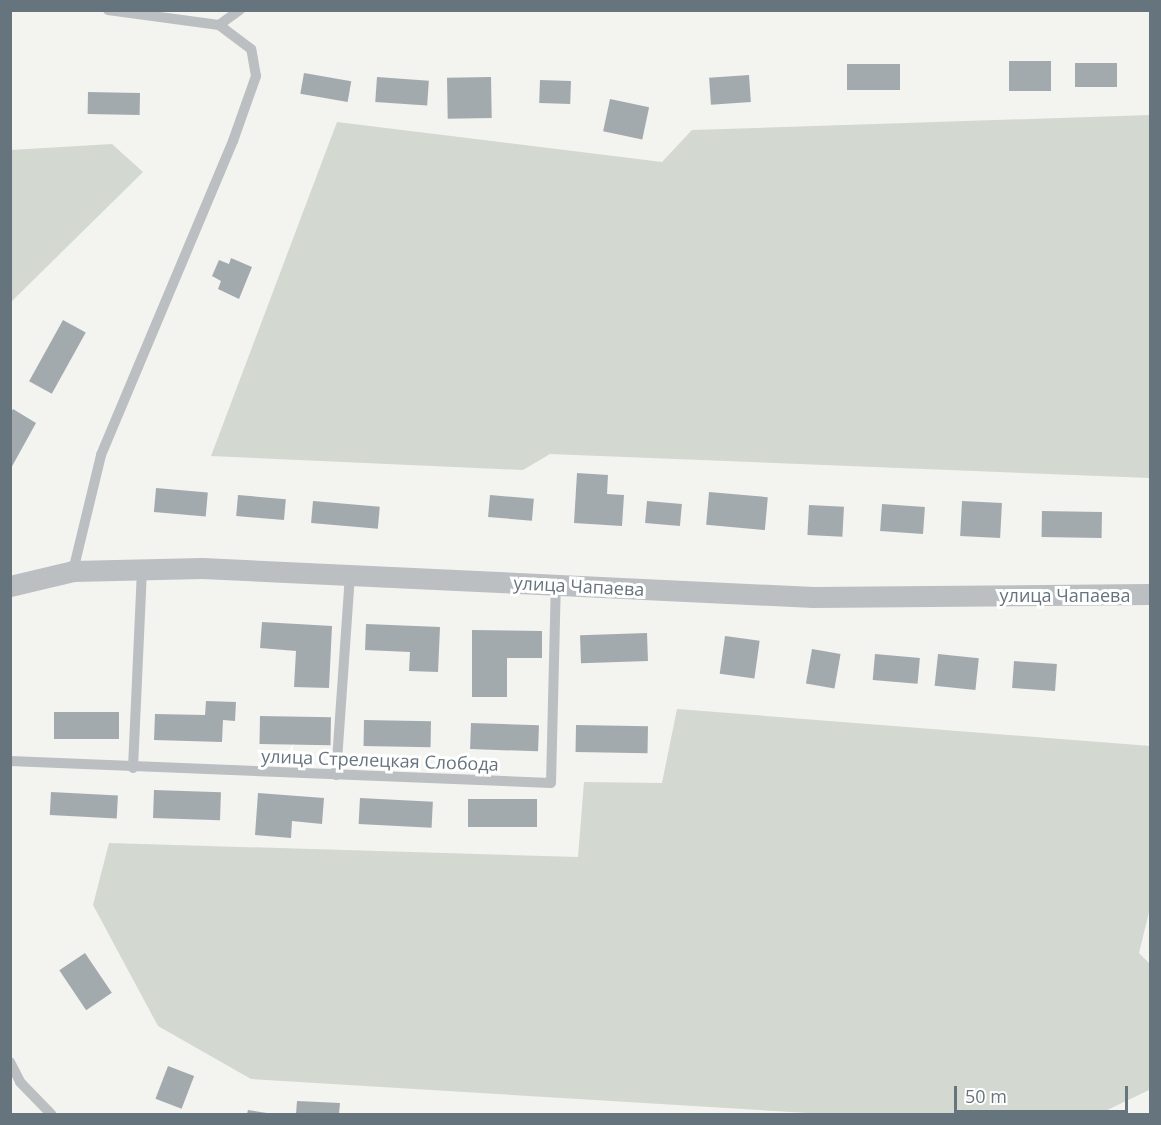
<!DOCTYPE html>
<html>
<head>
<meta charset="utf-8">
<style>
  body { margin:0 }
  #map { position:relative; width:1161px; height:1125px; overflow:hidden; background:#f3f3f0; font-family:"Open Sans",sans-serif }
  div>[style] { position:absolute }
  .green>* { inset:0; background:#d3d8d0 }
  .building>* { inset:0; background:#a3aaae; transform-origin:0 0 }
  .service>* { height:10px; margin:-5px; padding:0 5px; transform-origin:5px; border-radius:5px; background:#bbbfc1 }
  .minor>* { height:21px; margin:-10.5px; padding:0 10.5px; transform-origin:10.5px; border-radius:10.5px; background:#bbbfc1 }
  span { translate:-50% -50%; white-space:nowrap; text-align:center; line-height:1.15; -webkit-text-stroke:6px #fff; paint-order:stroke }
  .street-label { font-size:18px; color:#66747d }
  .frame { position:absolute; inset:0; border:12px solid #66747d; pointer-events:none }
  .scale { position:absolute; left:954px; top:1086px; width:174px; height:27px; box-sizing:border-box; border:3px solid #66747d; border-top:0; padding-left:8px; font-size:18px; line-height:21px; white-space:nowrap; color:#66747d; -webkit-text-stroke:4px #fff; paint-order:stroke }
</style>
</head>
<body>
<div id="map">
  <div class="green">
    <div style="clip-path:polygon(1150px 115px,1150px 478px,550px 454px,523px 470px,211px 456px,337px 122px,662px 162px,692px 130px)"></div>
    <div style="clip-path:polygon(112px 144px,143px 172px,11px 302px,11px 150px)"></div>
    <div style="clip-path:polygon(677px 709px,1150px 746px,1150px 908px,1139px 953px,1150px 964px,1149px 1090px,1099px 1114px,808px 1113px,251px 1079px,158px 1026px,93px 905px,109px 843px,578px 857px,584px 782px,662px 783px)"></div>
  </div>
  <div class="building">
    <div style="left:1009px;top:61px;width:42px;height:30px"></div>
    <div style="left:1075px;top:63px;width:42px;height:24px"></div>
    <div style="left:847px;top:64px;width:53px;height:26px"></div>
    <div style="left:304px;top:73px;width:48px;height:21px;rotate:10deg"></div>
    <div style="left:749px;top:75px;width:27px;height:40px;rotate:86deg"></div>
    <div style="left:377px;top:77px;width:52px;height:25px;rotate:4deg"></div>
    <div style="left:491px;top:77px;width:41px;height:44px;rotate:89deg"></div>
    <div style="left:540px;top:80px;width:31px;height:23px;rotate:2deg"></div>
    <div style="left:88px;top:92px;width:52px;height:22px;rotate:1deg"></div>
    <div style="left:610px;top:99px;width:40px;height:33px;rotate:12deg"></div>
    <div style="clip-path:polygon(231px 258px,252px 267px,239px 299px,218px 289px,221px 281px,212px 276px,219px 260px,229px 264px)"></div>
    <div style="left:63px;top:320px;width:26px;height:70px;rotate:29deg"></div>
    <div style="clip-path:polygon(13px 409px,36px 423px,10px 470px,10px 414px)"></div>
    <div style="clip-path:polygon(577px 473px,608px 475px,607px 494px,624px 495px,622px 526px,574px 523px)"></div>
    <div style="left:156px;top:488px;width:52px;height:24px;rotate:5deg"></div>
    <div style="left:709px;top:492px;width:59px;height:33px;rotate:5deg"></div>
    <div style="left:238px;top:495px;width:48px;height:21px;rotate:5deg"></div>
    <div style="left:490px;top:495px;width:44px;height:22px;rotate:5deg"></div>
    <div style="left:313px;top:501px;width:67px;height:22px;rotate:5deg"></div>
    <div style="left:647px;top:501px;width:35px;height:22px;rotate:5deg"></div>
    <div style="left:962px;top:501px;width:40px;height:35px;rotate:3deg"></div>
    <div style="left:882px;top:504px;width:43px;height:27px;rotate:4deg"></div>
    <div style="left:809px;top:505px;width:35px;height:30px;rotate:3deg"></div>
    <div style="left:1042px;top:511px;width:60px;height:26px;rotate:1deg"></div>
    <div style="clip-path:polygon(262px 622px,332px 626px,329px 688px,294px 687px,296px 651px,260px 648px)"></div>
    <div style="clip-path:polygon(366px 624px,440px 627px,438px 672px,409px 671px,410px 652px,365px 650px)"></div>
    <div style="clip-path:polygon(472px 630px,542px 631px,542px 658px,507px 658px,507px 697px,472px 697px)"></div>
    <div style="left:647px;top:633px;width:28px;height:67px;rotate:88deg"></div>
    <div style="left:725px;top:636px;width:35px;height:38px;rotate:8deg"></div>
    <div style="left:812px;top:649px;width:29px;height:35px;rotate:10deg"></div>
    <div style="left:875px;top:654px;width:45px;height:26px;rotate:5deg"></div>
    <div style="left:938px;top:654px;width:41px;height:32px;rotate:6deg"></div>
    <div style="left:1014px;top:661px;width:43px;height:27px;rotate:4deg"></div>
    <div style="clip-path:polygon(206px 701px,236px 702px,235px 721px,223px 720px,222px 742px,154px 740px,155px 714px,205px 715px)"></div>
    <div style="left:54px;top:712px;width:65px;height:27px"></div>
    <div style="left:260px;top:716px;width:71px;height:28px;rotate:1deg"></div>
    <div style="left:364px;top:720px;width:67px;height:26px;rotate:1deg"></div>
    <div style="left:471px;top:723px;width:68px;height:26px;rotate:2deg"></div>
    <div style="left:576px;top:725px;width:72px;height:27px;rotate:1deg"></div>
    <div style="left:154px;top:790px;width:67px;height:28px;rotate:2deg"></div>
    <div style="left:51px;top:792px;width:67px;height:23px;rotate:3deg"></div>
    <div style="clip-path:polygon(258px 793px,324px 798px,322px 824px,292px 821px,291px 838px,255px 835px)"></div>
    <div style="left:360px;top:798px;width:73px;height:26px;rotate:3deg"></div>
    <div style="left:468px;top:799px;width:69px;height:28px"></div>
    <div style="left:85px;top:953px;width:48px;height:31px;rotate:56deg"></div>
    <div style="left:168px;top:1066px;width:28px;height:35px;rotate:21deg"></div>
    <div style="clip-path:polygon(297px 1101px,340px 1103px,339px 1114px,296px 1114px)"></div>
    <div style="clip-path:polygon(248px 1110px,267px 1113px,267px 1114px,247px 1114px)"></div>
  </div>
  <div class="service">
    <div style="left:108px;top:10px;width:112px;rotate:7.7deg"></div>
    <div style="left:219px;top:25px;width:26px;rotate:-36deg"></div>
    <div style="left:73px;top:571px;width:119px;rotate:-76.4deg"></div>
    <div style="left:101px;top:455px;width:341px;rotate:-67.2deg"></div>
    <div style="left:233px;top:141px;width:69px;rotate:-70.5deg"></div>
    <div style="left:256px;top:76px;width:27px;rotate:-100deg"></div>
    <div style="left:251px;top:49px;width:40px;rotate:-143deg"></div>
    <div style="left:10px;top:761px;width:541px;rotate:2.33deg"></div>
    <div style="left:551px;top:783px;width:198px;rotate:-88.6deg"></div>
    <div style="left:133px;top:768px;width:199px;rotate:-87.4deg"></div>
    <div style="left:336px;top:775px;width:200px;rotate:-86deg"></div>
    <div style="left:10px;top:1062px;width:22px;rotate:63deg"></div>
    <div style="left:20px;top:1082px;width:45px;rotate:45.9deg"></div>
  </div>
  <div class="minor">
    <div style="left:10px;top:586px;width:65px;rotate:-13.4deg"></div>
    <div style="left:73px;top:571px;width:129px;rotate:-1.3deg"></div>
    <div style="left:202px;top:568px;width:612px;rotate:2.72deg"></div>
    <div style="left:813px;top:597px;width:337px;rotate:-0.5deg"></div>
  </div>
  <div class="street-label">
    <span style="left:579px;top:586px;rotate:3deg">улица Чапаева</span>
    <span style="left:1065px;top:595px">улица Чапаева</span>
    <span style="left:380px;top:760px;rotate:2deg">улица Стрелецкая Слобода</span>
  </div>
  <div class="frame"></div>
  <div class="scale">50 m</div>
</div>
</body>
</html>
